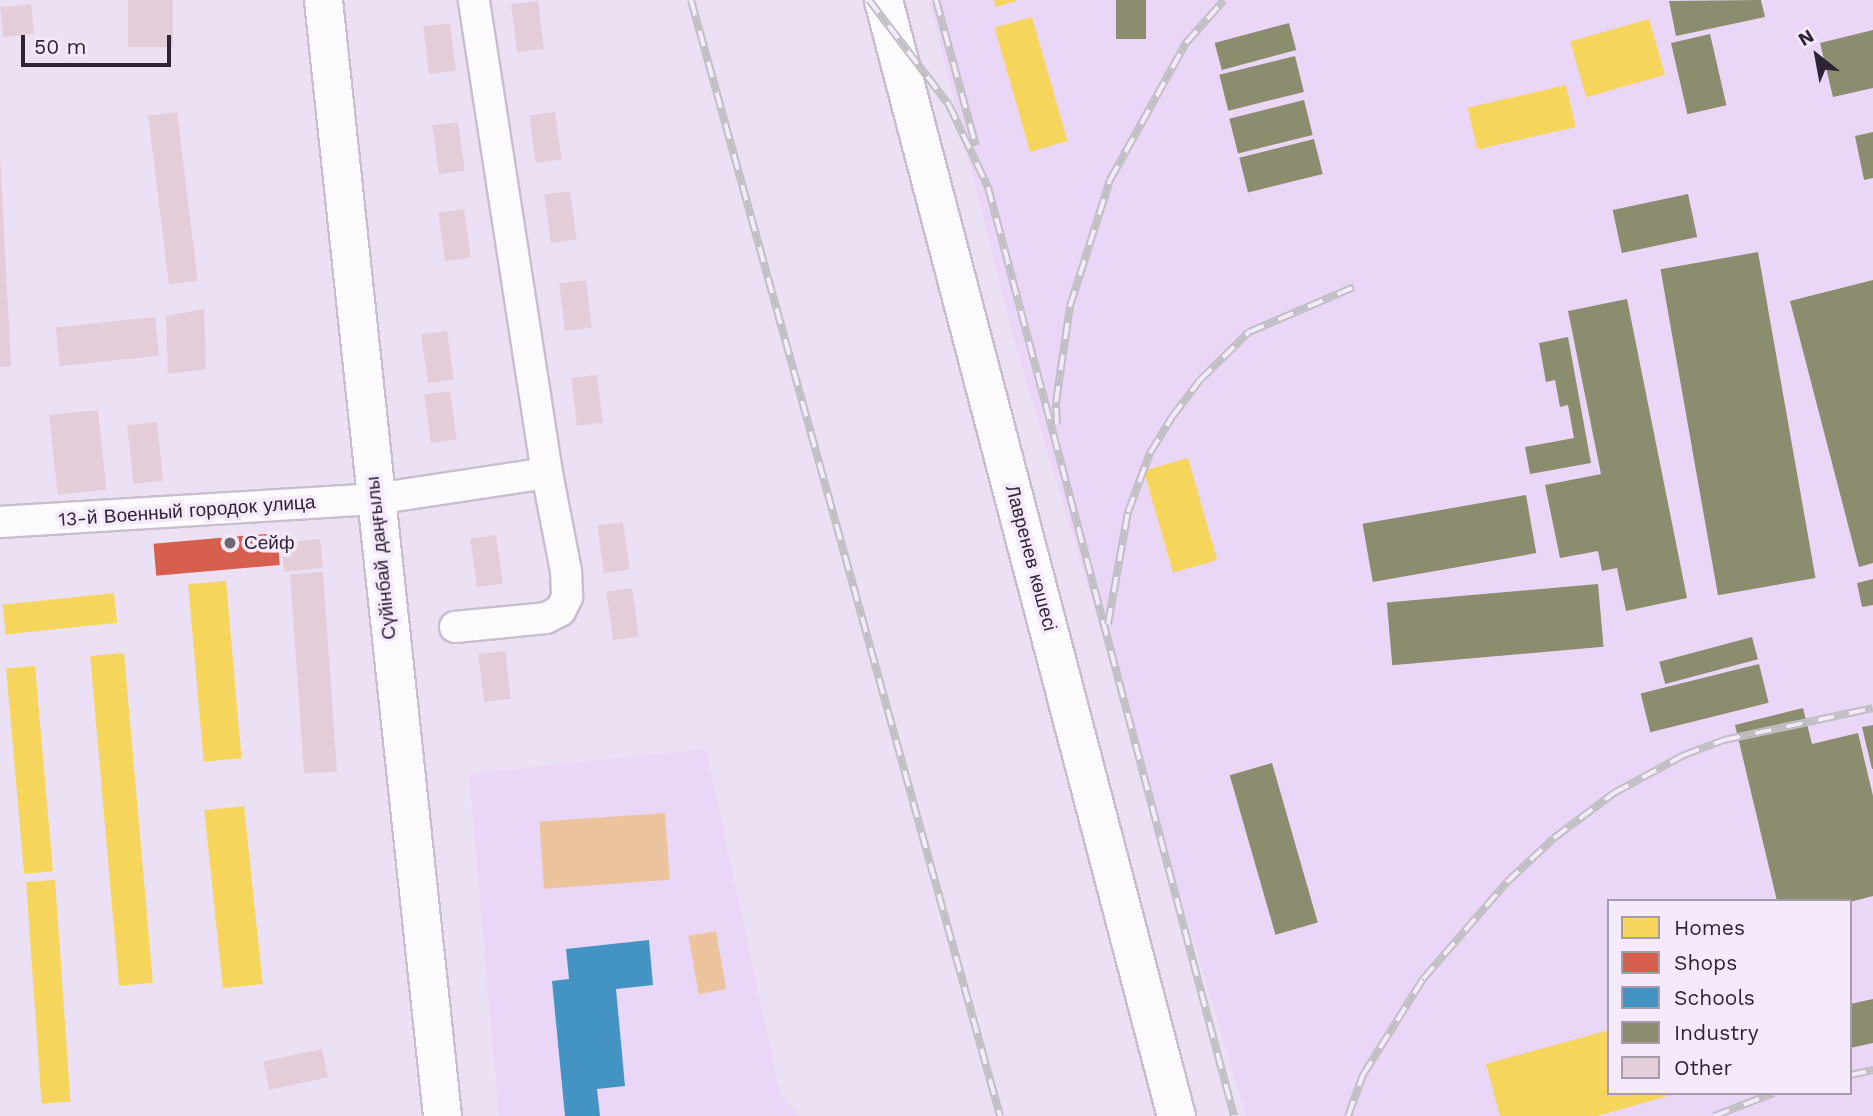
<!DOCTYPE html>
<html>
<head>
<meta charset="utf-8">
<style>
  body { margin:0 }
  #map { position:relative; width:1873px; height:1116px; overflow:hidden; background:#ece0f4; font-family:"Work Sans",sans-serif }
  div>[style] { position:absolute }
  .built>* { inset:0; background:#ead7f7 }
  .green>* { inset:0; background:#ebc39d; transform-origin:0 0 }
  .homes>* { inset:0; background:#f6d55c; transform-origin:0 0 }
  .shops>* { inset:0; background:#d6604d; transform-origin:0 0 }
  .schools>* { inset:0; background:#4393c3 }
  .industry>* { inset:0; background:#8c8c6e; transform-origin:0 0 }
  .building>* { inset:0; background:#e3cdd8; transform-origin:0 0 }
  .roads { filter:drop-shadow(2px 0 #c8bece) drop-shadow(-2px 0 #c8bece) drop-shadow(0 2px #c8bece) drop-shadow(0 -2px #c8bece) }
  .minor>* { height:30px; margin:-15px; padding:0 15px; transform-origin:15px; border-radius:15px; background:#fcfafd }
  .major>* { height:37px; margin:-18.5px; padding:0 18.5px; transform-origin:18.5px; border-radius:18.5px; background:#fcfafd }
  .rail>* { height:8px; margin-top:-4px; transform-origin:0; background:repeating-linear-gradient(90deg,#f5eafc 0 16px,#c2bfc4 0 32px); box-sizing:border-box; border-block:2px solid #c2bfc4 }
  .dots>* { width:19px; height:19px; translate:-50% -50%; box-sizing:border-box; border:4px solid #f5eafc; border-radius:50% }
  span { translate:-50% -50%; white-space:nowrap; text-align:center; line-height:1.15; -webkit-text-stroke:7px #f5eafc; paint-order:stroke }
  .street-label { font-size:19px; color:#2f2435 }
  .poi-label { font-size:19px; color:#2f2435 }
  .left { translate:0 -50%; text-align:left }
  .legend { position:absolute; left:1607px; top:899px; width:245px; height:196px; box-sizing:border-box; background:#f5eafc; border:2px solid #a69bac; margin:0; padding:9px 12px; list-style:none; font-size:21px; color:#2f2435 }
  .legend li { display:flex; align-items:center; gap:14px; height:35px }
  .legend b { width:35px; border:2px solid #a69bac }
  .north { position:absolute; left:1782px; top:21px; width:70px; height:70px; -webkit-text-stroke:5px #f5eafc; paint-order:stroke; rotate:329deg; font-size:19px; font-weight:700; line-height:28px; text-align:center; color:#2f2435 }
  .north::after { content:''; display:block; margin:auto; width:24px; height:32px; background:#2f2435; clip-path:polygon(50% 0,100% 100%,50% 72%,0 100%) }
  .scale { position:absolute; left:21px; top:35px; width:150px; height:32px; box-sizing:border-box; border:4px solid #2f2435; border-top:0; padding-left:9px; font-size:21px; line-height:24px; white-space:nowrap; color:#2f2435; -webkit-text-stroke:5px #f5eafc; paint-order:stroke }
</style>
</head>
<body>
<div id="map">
  <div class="built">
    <div style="clip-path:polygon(evenodd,929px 0,1873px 0,1873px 1116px,1246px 1116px,1012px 333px,929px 0,1609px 901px,1850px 901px,1850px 1093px,1609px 1093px,1609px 901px)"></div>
    <div style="clip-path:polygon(706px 749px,780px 1094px,800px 1116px,499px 1116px,469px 774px)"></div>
  </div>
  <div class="green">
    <div style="left:665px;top:813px;width:67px;height:126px;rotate:86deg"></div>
    <div style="left:716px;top:931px;width:59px;height:28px;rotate:80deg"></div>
  </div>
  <div class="homes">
    <div style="clip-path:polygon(994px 0,1016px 0,1016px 1px,996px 7px)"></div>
    <div style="left:1032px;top:17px;width:129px;height:39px;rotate:74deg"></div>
    <div style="left:1649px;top:19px;width:58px;height:82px;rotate:74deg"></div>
    <div style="left:1566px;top:85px;width:43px;height:101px;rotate:77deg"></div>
    <div style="left:1188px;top:458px;width:106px;height:46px;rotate:74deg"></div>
    <div style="left:226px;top:581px;width:178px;height:38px;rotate:85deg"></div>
    <div style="left:114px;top:593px;width:30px;height:112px;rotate:84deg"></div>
    <div style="left:124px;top:653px;width:331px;height:34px;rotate:85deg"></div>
    <div style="left:35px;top:666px;width:206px;height:29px;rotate:85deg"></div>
    <div style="left:244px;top:806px;width:179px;height:40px;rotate:84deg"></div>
    <div style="left:55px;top:880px;width:222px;height:29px;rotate:86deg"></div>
    <div style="clip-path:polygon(1609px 1030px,1609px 1093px,1675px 1094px,1597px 1116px,1500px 1116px,1486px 1064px)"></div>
  </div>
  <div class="shops">
    <div style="left:277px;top:533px;width:32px;height:124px;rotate:85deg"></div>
  </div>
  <div class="schools">
    <div style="clip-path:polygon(649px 940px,653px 985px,616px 989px,625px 1086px,597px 1089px,600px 1116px,565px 1116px,552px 981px,569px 979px,566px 949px)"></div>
  </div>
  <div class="industry">
    <div style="left:1116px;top:0;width:30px;height:39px"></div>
    <div style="clip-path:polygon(1761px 0,1765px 17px,1676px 36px,1669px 1px)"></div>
    <div style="left:1289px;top:23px;width:28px;height:77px;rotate:75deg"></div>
    <div style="clip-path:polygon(1873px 30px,1873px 88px,1833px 97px,1820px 43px)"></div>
    <div style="left:1710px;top:34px;width:73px;height:40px;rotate:77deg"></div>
    <div style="left:1295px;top:56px;width:37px;height:78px;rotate:76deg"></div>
    <div style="left:1304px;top:100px;width:36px;height:77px;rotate:76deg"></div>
    <div style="clip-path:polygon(1873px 132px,1873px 178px,1864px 180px,1855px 136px)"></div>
    <div style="left:1314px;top:139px;width:36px;height:77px;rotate:76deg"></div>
    <div style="left:1688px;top:194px;width:44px;height:77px;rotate:78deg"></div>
    <div style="left:1758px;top:252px;width:331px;height:99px;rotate:80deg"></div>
    <div style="clip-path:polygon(1873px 280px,1873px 563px,1859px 567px,1790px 301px)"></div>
    <div style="clip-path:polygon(1627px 299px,1687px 598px,1626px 611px,1617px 568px,1602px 571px,1598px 551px,1560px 558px,1545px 485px,1601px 474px,1568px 311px)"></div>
    <div style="clip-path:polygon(1568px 337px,1591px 463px,1530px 474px,1525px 447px,1574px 438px,1568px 405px,1560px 407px,1555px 380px,1546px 382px,1539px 343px)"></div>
    <div style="left:1526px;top:495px;width:59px;height:166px;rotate:80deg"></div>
    <div style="clip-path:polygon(1873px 579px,1873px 605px,1862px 607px,1857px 583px)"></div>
    <div style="left:1598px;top:584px;width:63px;height:212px;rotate:85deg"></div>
    <div style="left:1752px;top:637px;width:23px;height:96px;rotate:75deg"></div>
    <div style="left:1759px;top:664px;width:40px;height:122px;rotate:76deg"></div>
    <div style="clip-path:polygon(1803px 708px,1812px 744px,1858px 733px,1873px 796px,1873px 896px,1850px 902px,1777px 901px,1735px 725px)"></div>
    <div style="clip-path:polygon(1873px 725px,1873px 769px,1872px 769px,1862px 727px)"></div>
    <div style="left:1272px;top:763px;width:166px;height:44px;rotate:74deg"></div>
    <div style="clip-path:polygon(1873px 999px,1873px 1043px,1850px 1048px,1850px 1004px)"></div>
  </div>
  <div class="building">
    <div style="left:128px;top:0;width:45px;height:47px"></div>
    <div style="left:538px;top:1px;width:48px;height:27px;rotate:83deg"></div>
    <div style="left:31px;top:4px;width:30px;height:31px;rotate:84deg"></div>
    <div style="left:450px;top:23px;width:48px;height:27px;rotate:83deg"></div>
    <div style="left:177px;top:112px;width:170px;height:29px;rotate:83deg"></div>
    <div style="left:555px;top:112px;width:48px;height:26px;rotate:82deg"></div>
    <div style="left:458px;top:122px;width:49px;height:26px;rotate:82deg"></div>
    <div style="clip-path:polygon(0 154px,11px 366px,0 367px)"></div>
    <div style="left:570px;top:191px;width:49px;height:26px;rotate:82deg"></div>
    <div style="left:464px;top:209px;width:49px;height:26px;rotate:82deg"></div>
    <div style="left:586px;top:280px;width:48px;height:27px;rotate:83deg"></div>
    <div style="clip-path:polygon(204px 309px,206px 369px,168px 374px,166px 316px)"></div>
    <div style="left:155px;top:317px;width:39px;height:100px;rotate:84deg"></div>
    <div style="left:447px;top:331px;width:49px;height:26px;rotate:82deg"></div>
    <div style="left:597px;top:375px;width:48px;height:26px;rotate:83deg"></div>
    <div style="left:450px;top:391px;width:49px;height:26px;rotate:82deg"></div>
    <div style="left:98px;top:410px;width:80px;height:49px;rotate:84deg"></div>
    <div style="left:157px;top:422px;width:59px;height:30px;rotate:84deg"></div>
    <div style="left:623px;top:522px;width:48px;height:26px;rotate:82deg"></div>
    <div style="left:496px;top:535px;width:49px;height:26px;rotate:82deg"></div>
    <div style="left:320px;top:539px;width:29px;height:39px;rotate:84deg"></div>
    <div style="left:323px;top:572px;width:200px;height:33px;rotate:86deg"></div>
    <div style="left:632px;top:588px;width:49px;height:26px;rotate:82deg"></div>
    <div style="left:505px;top:651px;width:48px;height:27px;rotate:83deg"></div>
    <div style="left:322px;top:1049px;width:29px;height:60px;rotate:78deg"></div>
  </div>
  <div class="roads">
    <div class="minor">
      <div style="left:0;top:522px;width:376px;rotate:-3.5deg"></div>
      <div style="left:375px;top:499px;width:174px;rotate:-8.6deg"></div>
      <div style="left:547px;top:473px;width:479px;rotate:-98.8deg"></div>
      <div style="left:455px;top:627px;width:91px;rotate:-5.6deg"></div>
      <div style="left:546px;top:618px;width:16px;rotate:-27deg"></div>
      <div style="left:560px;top:611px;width:16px;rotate:-63deg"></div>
      <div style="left:567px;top:597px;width:26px;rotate:-92deg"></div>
      <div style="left:566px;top:571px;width:100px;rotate:-101deg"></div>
    </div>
    <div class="major">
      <div style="left:323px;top:0;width:1122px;rotate:83.91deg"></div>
      <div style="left:883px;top:0;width:1154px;rotate:75.29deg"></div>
    </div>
  </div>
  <div class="rail">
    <div style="left:691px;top:0;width:1158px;rotate:74.52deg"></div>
    <div style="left:869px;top:0;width:132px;rotate:52.7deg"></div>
    <div style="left:949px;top:105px;width:91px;rotate:64.6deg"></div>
    <div style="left:988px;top:187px;width:961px;rotate:75.17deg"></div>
    <div style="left:936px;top:0;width:151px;rotate:74.7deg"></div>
    <div style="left:1057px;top:424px;width:22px;rotate:-93deg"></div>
    <div style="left:1056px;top:402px;width:97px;rotate:-81.7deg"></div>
    <div style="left:1070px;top:306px;width:132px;rotate:-72.4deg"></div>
    <div style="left:1110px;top:180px;width:157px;rotate:-61deg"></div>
    <div style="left:1186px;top:43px;width:57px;rotate:-48.5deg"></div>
    <div style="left:1108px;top:624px;width:114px;rotate:-79.9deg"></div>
    <div style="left:1128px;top:512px;width:63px;rotate:-69.6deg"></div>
    <div style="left:1150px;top:453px;width:42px;rotate:-58.6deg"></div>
    <div style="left:1172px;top:417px;width:46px;rotate:-52.9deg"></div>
    <div style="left:1200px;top:380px;width:69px;rotate:-44.4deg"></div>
    <div style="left:1249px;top:332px;width:114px;rotate:-23.2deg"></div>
    <div style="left:1850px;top:1075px;width:24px;rotate:-12deg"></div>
    <div style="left:1348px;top:1116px;width:44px;rotate:-69.9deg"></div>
    <div style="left:1363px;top:1075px;width:113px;rotate:-58deg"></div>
    <div style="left:1423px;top:979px;width:128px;rotate:-49.1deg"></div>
    <div style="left:1507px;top:882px;width:64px;rotate:-43.1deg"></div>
    <div style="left:1554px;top:838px;width:75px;rotate:-36.9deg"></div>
    <div style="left:1614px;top:793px;width:80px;rotate:-28.5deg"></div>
    <div style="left:1684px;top:755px;width:43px;rotate:-20.6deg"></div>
    <div style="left:1724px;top:740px;width:152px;rotate:-12.1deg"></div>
    <div style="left:1714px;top:1116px;width:64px;rotate:-21deg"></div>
  </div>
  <div class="dots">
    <div style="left:230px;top:543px;background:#716678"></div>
  </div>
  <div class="street-label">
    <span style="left:187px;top:511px;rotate:-4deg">13-й Военный городок улица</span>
    <span style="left:381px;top:558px;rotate:-96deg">Сүйінбай даңғылы</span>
    <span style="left:1031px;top:558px;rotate:75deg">Лавренев көшесі</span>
  </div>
  <div class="poi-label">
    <span class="left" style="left:244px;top:543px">Сейф</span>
  </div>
  <ul class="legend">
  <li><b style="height:19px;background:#f6d55c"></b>Homes</li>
  <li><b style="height:19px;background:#d6604d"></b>Shops</li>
  <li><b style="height:19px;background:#4393c3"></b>Schools</li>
  <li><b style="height:19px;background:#8c8c6e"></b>Industry</li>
  <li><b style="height:19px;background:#e3cdd8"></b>Other</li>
  </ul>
  <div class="north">N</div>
  <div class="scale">50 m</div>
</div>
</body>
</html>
